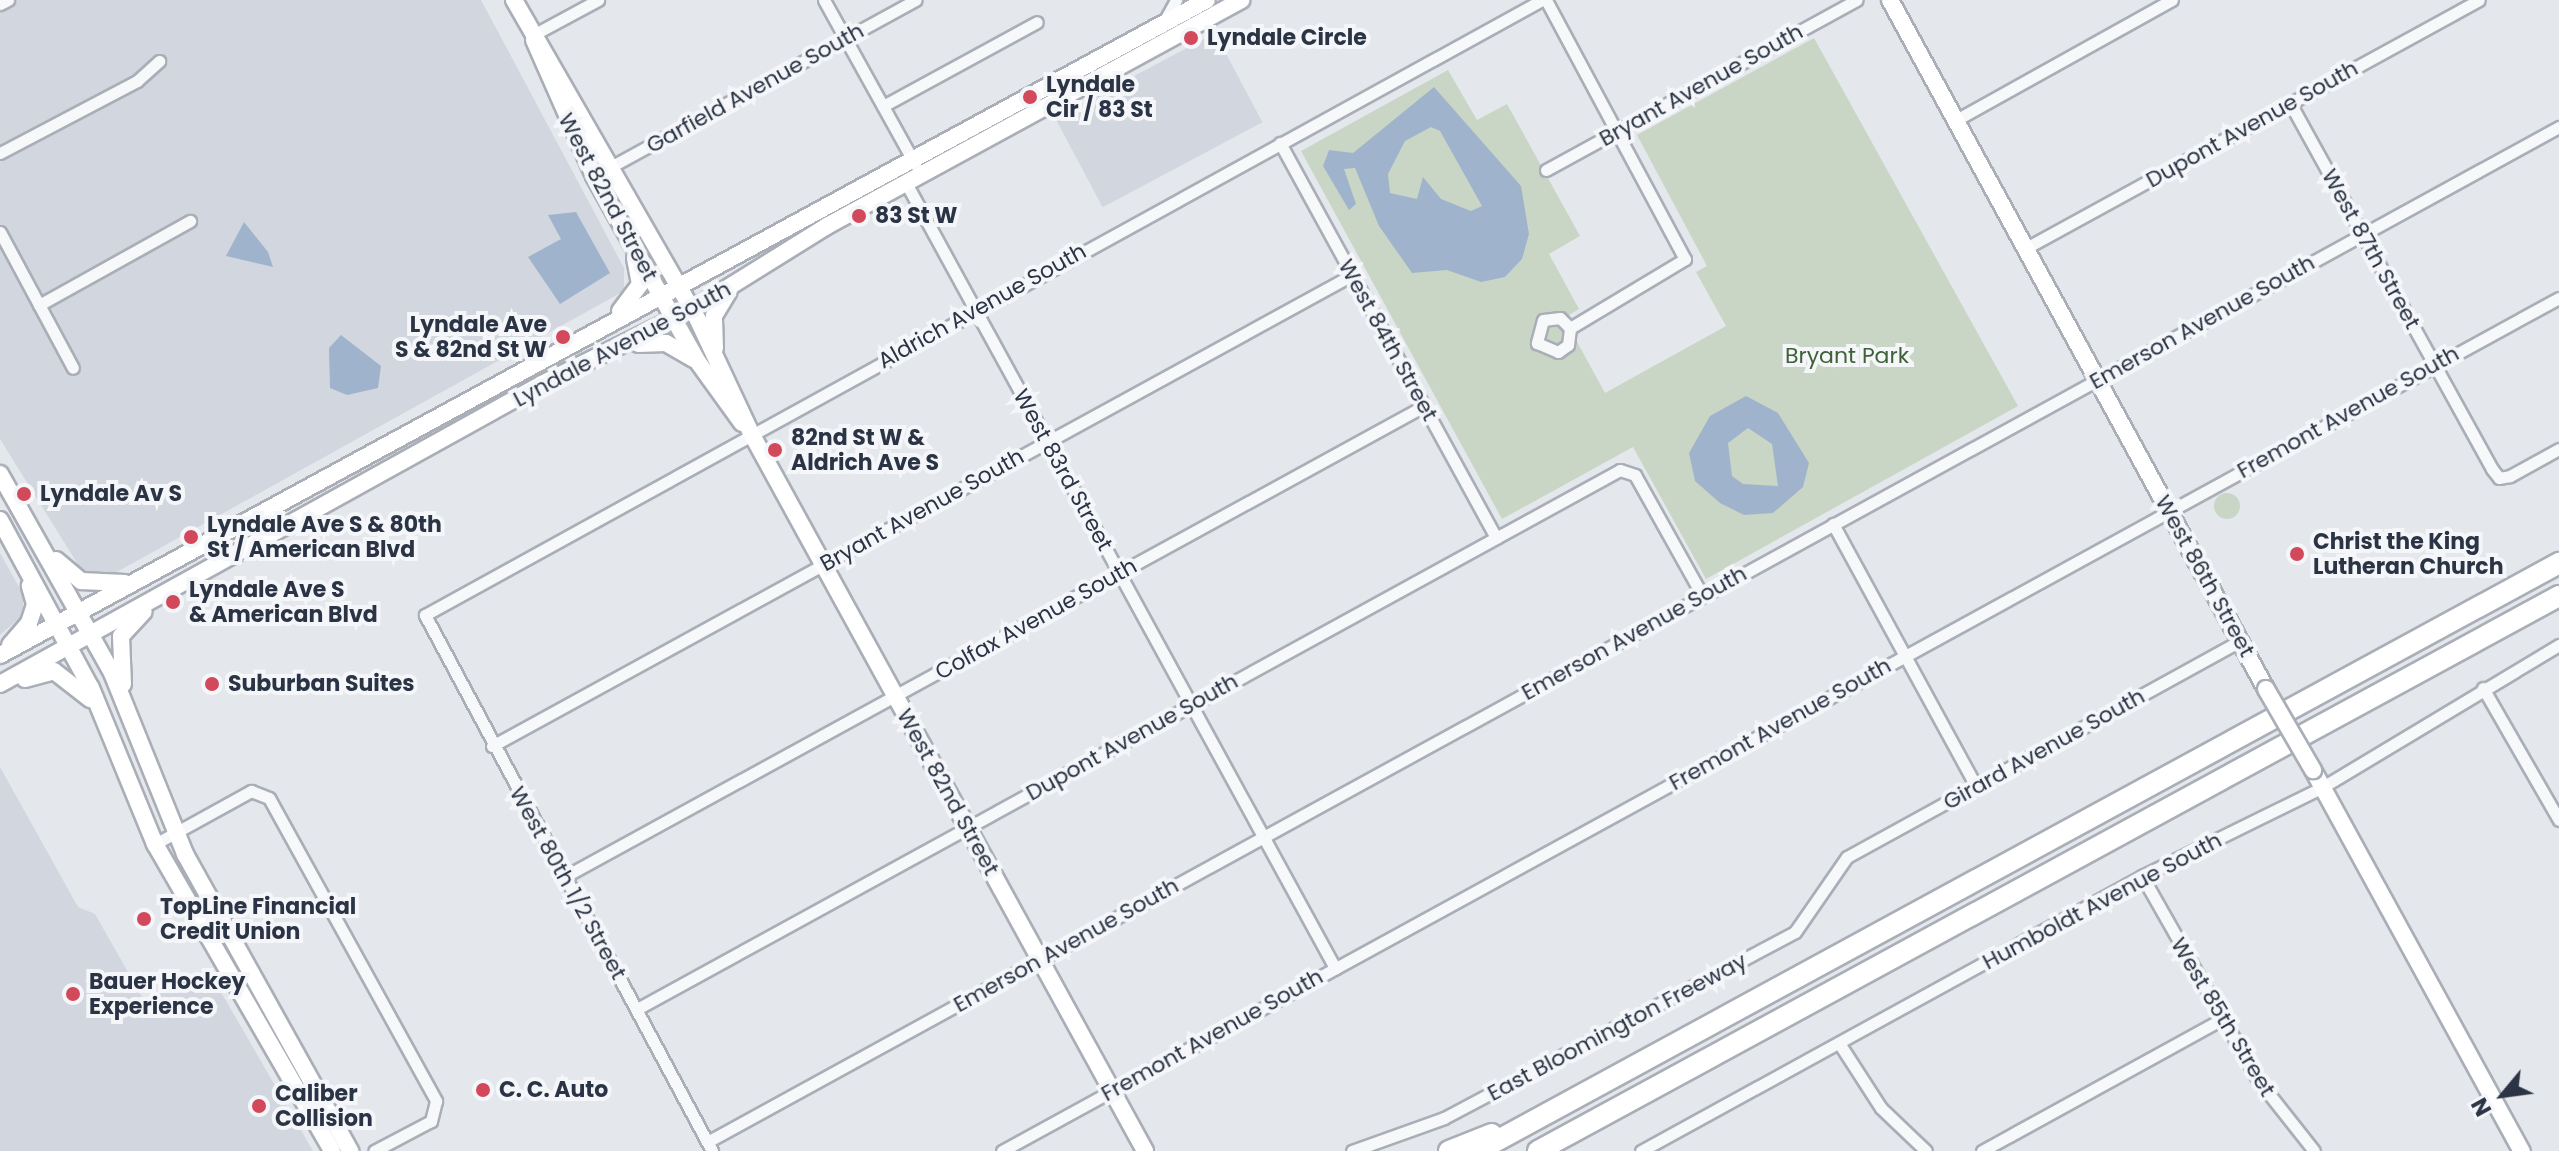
<!DOCTYPE html>
<html>
<head>
<meta charset="utf-8">
<style>
  body { margin:0 }
  #map { position:relative; width:2559px; height:1151px; overflow:hidden; background:#e4e7ec; font-family:Poppins,sans-serif }
  div>[style] { position:absolute }
  .built>* { inset:0; background:#d2d6de; transform-origin:0 0 }
  .green>* { inset:0; background:#c9d6c5 }
  .round { border-radius:50% }
  .water>* { inset:0; background:#9fb4cc }
  .roads { filter:drop-shadow(2px 0 #a9aeb7) drop-shadow(-2px 0 #a9aeb7) drop-shadow(0 2px #a9aeb7) drop-shadow(0 -2px #a9aeb7) }
  .street>* { height:11px; margin:-5.5px; padding:0 5.5px; transform-origin:5.5px; border-radius:5.5px; background:#f7f8fa }
  .secondary>* { height:16px; margin:-8px; padding:0 8px; transform-origin:8px; border-radius:8px; background:#fff }
  .highway>* { height:20px; margin:-10px; padding:0 10px; transform-origin:10px; border-radius:10px; background:#fff }
  .bridges { filter:drop-shadow(2px 0 #a9aeb7) drop-shadow(-2px 0 #a9aeb7) drop-shadow(0 2px #a9aeb7) drop-shadow(0 -2px #a9aeb7) }
  .secondary-bridge>* { height:16px; margin:-8px; padding:0 8px; transform-origin:8px; border-radius:8px; background:#fff }
  .dots>* { width:22px; height:22px; translate:-50% -50%; box-sizing:border-box; border:4px solid #f4f6f9; border-radius:50% }
  span { translate:-50% -50%; white-space:nowrap; text-align:center; line-height:1.15; -webkit-text-stroke:8px #f4f6f9; paint-order:stroke }
  .poi-label { font-size:22px; color:#2b3445; font-weight:700 }
  .left { translate:0 -50%; text-align:left }
  .right { translate:-100% -50%; text-align:right }
  .street-label { font-size:22px; color:#2b3445 }
  .park-label { font-size:22px; color:#3f6138 }
  .north { position:absolute; left:2463px; top:1055px; width:80px; height:80px; -webkit-text-stroke:6px #f4f6f9; paint-order:stroke; rotate:241deg; font-size:22px; font-weight:700; line-height:32px; text-align:center; color:#2b3445 }
  .north::after { content:''; display:block; margin:auto; width:28px; height:36px; background:#2b3445; clip-path:polygon(50% 0,100% 100%,50% 72%,0 100%) }
</style>
</head>
<body>
<div id="map">
  <div class="built">
    <div style="clip-path:polygon(18px 0,481px 0,624px 268px,624px 291px,115px 573px,82px 571px,0 439px,0 10px)"></div>
    <div style="left:1215px;top:33px;width:101px;height:181px;rotate:62deg"></div>
    <div style="clip-path:polygon(0 553px,23px 594px,23px 615px,0 635px)"></div>
    <div style="clip-path:polygon(0 767px,78px 907px,95px 914px,145px 1002px,207px 968px,313px 1151px,0 1151px)"></div>
  </div>
  <div class="green">
    <div style="clip-path:polygon(1814px 38px,2018px 406px,1706px 579px,1633px 447px,1502px 519px,1301px 151px,1448px 70px,1477px 120px,1507px 104px,1580px 236px,1549px 254px,1579px 309px,1564px 318px,1605px 393px,1726px 326px,1696px 272px,1707px 266px,1637px 135px)"></div>
    <div class="round" style="left:2214px;top:493px;width:26px;height:26px"></div>
  </div>
  <div class="water">
    <div style="clip-path:polygon(evenodd,1434px 87px,1521px 186px,1529px 234px,1522px 259px,1505px 277px,1481px 282px,1447px 270px,1412px 273px,1379px 226px,1355px 168px,1344px 169px,1356px 204px,1349px 210px,1323px 166px,1329px 150px,1353px 153px,1434px 87px,1431px 127px,1440px 131px,1482px 206px,1471px 211px,1441px 199px,1423px 177px,1417px 199px,1390px 193px,1388px 174px,1405px 141px,1431px 127px)"></div>
    <div style="clip-path:polygon(576px 212px,610px 273px,560px 304px,528px 257px,561px 239px,548px 215px)"></div>
    <div style="clip-path:polygon(244px 222px,268px 252px,273px 267px,226px 256px)"></div>
    <div style="clip-path:polygon(341px 335px,381px 366px,378px 388px,347px 395px,330px 388px,329px 348px)"></div>
    <div style="clip-path:polygon(evenodd,1746px 396px,1778px 413px,1809px 463px,1803px 487px,1773px 513px,1744px 515px,1720px 503px,1695px 481px,1689px 453px,1710px 416px,1746px 396px,1748px 428px,1772px 444px,1778px 486px,1743px 484px,1732px 476px,1728px 443px,1748px 428px)"></div>
  </div>
  <div class="roads">
    <div class="street">
      <div style="left:824px;top:0;width:188px;rotate:61deg"></div>
      <div style="left:1546px;top:0;width:294px;rotate:61.8deg"></div>
      <div style="left:1685px;top:259px;width:134px;rotate:149deg"></div>
      <div style="left:1570px;top:328px;width:14px;rotate:-135deg"></div>
      <div style="left:1560px;top:318px;width:17px;rotate:173deg"></div>
      <div style="left:1543px;top:320px;width:24px;rotate:105deg"></div>
      <div style="left:1537px;top:343px;width:23px;rotate:23deg"></div>
      <div style="left:1558px;top:352px;width:12px;rotate:-35deg"></div>
      <div style="left:1568px;top:345px;width:17px;rotate:-83deg"></div>
      <div style="left:0;top:4px;width:9px;rotate:-27deg"></div>
      <div style="left:1165px;top:20px;width:23px;rotate:-61deg"></div>
      <div style="left:533px;top:35px;width:74px;rotate:-28.3deg"></div>
      <div style="left:2290px;top:103px;width:418px;rotate:61.1deg"></div>
      <div style="left:2492px;top:469px;width:11px;rotate:52deg"></div>
      <div style="left:2499px;top:478px;width:11px;rotate:-10deg"></div>
      <div style="left:2510px;top:476px;width:56px;rotate:-28.9deg"></div>
      <div style="left:883px;top:106px;width:175px;rotate:-28.6deg"></div>
      <div style="left:1956px;top:120px;width:247px;rotate:-29.1deg"></div>
      <div style="left:1280px;top:143px;width:450px;rotate:61.3deg"></div>
      <div style="left:0;top:153px;width:155px;rotate:-27.7deg"></div>
      <div style="left:137px;top:81px;width:30px;rotate:-42deg"></div>
      <div style="left:605px;top:170px;width:354px;rotate:-28.7deg"></div>
      <div style="left:1546px;top:170px;width:354px;rotate:-28.7deg"></div>
      <div style="left:906px;top:183px;width:895px;rotate:61.34deg"></div>
      <div style="left:0;top:232px;width:154px;rotate:61.8deg"></div>
      <div style="left:2026px;top:248px;width:516px;rotate:-28.7deg"></div>
      <div style="left:39px;top:305px;width:173px;rotate:-29.1deg"></div>
      <div style="left:1833px;top:524px;width:298px;rotate:61.4deg"></div>
      <div style="left:2483px;top:688px;width:152px;rotate:60.1deg"></div>
      <div style="left:492px;top:746px;width:981px;rotate:-28.71deg"></div>
      <div style="left:155px;top:844px;width:110px;rotate:-28.9deg"></div>
      <div style="left:251px;top:791px;width:19px;rotate:21deg"></div>
      <div style="left:269px;top:798px;width:346px;rotate:61.1deg"></div>
      <div style="left:436px;top:1101px;width:21px;rotate:104deg"></div>
      <div style="left:431px;top:1121px;width:64px;rotate:152.2deg"></div>
      <div style="left:2142px;top:876px;width:235px;rotate:60.4deg"></div>
      <div style="left:2258px;top:1080px;width:90px;rotate:51.7deg"></div>
      <div style="left:564px;top:877px;width:981px;rotate:-28.71deg"></div>
      <div style="left:637px;top:1009px;width:1121px;rotate:-28.74deg"></div>
      <div style="left:1620px;top:470px;width:16px;rotate:18deg"></div>
      <div style="left:1635px;top:475px;width:137px;rotate:60.8deg"></div>
      <div style="left:1839px;top:1043px;width:77px;rotate:57.1deg"></div>
      <div style="left:1881px;top:1108px;width:62px;rotate:43.7deg"></div>
      <div style="left:709px;top:1141px;width:2110px;rotate:-28.73deg"></div>
      <div style="left:712px;top:1151px;width:608px;rotate:-118.17deg"></div>
      <div style="left:425px;top:615px;width:1275px;rotate:-28.84deg"></div>
      <div style="left:1002px;top:1151px;width:1775px;rotate:-28.72deg"></div>
      <div style="left:1352px;top:1151px;width:98px;rotate:-19.7deg"></div>
      <div style="left:1444px;top:1118px;width:397px;rotate:-27.9deg"></div>
      <div style="left:1795px;top:932px;width:91px;rotate:-55.3deg"></div>
      <div style="left:1847px;top:857px;width:448px;rotate:-28.8deg"></div>
      <div style="left:1641px;top:1151px;width:572px;rotate:-28.76deg"></div>
      <div style="left:2142px;top:876px;width:199px;rotate:-26.2deg"></div>
      <div style="left:2321px;top:788px;width:278px;rotate:-31deg"></div>
      <div style="left:1982px;top:1151px;width:274px;rotate:-28.8deg"></div>
    </div>
    <div class="secondary">
      <div style="left:514px;top:0;width:369px;rotate:60.1deg"></div>
      <div style="left:698px;top:320px;width:125px;rotate:64.9deg"></div>
      <div style="left:751px;top:433px;width:819px;rotate:61.24deg"></div>
      <div style="left:1890px;top:0;width:785px;rotate:61.38deg"></div>
      <div style="left:534px;top:40px;width:149px;rotate:66.2deg"></div>
      <div style="left:594px;top:176px;width:213px;rotate:60.8deg"></div>
      <div style="left:698px;top:362px;width:75px;rotate:54.2deg"></div>
      <div style="left:620px;top:311px;width:34px;rotate:-53deg"></div>
      <div style="left:640px;top:284px;width:26px;rotate:-101deg"></div>
      <div style="left:638px;top:344px;width:28px;rotate:-2deg"></div>
      <div style="left:666px;top:343px;width:32px;rotate:30deg"></div>
      <div style="left:715px;top:348px;width:32px;rotate:-92deg"></div>
      <div style="left:714px;top:316px;width:29px;rotate:-59deg"></div>
      <div style="left:0;top:474px;width:228px;rotate:60.6deg"></div>
      <div style="left:112px;top:673px;width:195px;rotate:68deg"></div>
      <div style="left:185px;top:854px;width:340px;rotate:60.9deg"></div>
      <div style="left:0;top:520px;width:191px;rotate:61.6deg"></div>
      <div style="left:91px;top:688px;width:169px;rotate:67.7deg"></div>
      <div style="left:155px;top:844px;width:354px;rotate:60deg"></div>
      <div style="left:56px;top:560px;width:33px;rotate:40deg"></div>
      <div style="left:81px;top:581px;width:44px;rotate:2.6deg"></div>
      <div style="left:10px;top:645px;width:29px;rotate:-49deg"></div>
      <div style="left:29px;top:623px;width:20px;rotate:-72deg"></div>
      <div style="left:35px;top:604px;width:19px;rotate:-106deg"></div>
      <div style="left:0;top:655px;width:1373px;rotate:-28.49deg"></div>
      <div style="left:25px;top:679px;width:30px;rotate:-15deg"></div>
      <div style="left:54px;top:671px;width:46px;rotate:37.9deg"></div>
      <div style="left:0;top:684px;width:619px;rotate:-28.96deg"></div>
      <div style="left:542px;top:384px;width:167px;rotate:-26.3deg"></div>
      <div style="left:692px;top:310px;width:159px;rotate:-31.9deg"></div>
      <div style="left:827px;top:226px;width:472px;rotate:-28.6deg"></div>
      <div style="left:123px;top:684px;width:48px;rotate:-92.4deg"></div>
      <div style="left:121px;top:636px;width:33px;rotate:-47deg"></div>
      <div style="left:2313px;top:770px;width:435px;rotate:61.3deg"></div>
    </div>
    <div class="highway">
      <div style="left:1449px;top:1151px;width:46px;rotate:-21.6deg"></div>
      <div style="left:1478px;top:1151px;width:1231px;rotate:-28.54deg"></div>
      <div style="left:1538px;top:1151px;width:1162px;rotate:-28.53deg"></div>
    </div>
  </div>
  <div class="bridges">
    <div class="secondary-bridge">
      <div style="left:2266px;top:689px;width:94px;rotate:59.9deg"></div>
    </div>
  </div>
  <div class="dots">
    <div style="left:1191px;top:38px;background:#d1495b"></div>
    <div style="left:1030px;top:97px;background:#d1495b"></div>
    <div style="left:859px;top:216px;background:#d1495b"></div>
    <div style="left:563px;top:337px;background:#d1495b"></div>
    <div style="left:775px;top:450px;background:#d1495b"></div>
    <div style="left:24px;top:494px;background:#d1495b"></div>
    <div style="left:191px;top:537px;background:#d1495b"></div>
    <div style="left:2297px;top:554px;background:#d1495b"></div>
    <div style="left:173px;top:602px;background:#d1495b"></div>
    <div style="left:212px;top:684px;background:#d1495b"></div>
    <div style="left:144px;top:919px;background:#d1495b"></div>
    <div style="left:73px;top:994px;background:#d1495b"></div>
    <div style="left:483px;top:1090px;background:#d1495b"></div>
    <div style="left:259px;top:1106px;background:#d1495b"></div>
  </div>
  <div class="poi-label">
    <span class="left" style="left:1207px;top:38px">Lyndale Circle</span>
    <span class="left" style="left:1046px;top:97px">Lyndale<br>Cir / 83 St</span>
    <span class="left" style="left:875px;top:216px">83 St W</span>
    <span class="right" style="left:547px;top:337px">Lyndale Ave<br>S &amp; 82nd St W</span>
    <span class="left" style="left:791px;top:450px">82nd St W &amp;<br>Aldrich Ave S</span>
    <span class="left" style="left:40px;top:494px">Lyndale Av S</span>
    <span class="left" style="left:207px;top:537px">Lyndale Ave S &amp; 80th<br>St / American Blvd</span>
    <span class="left" style="left:2313px;top:554px">Christ the King<br>Lutheran Church</span>
    <span class="left" style="left:189px;top:602px">Lyndale Ave S<br>&amp; American Blvd</span>
    <span class="left" style="left:228px;top:684px">Suburban Suites</span>
    <span class="left" style="left:160px;top:919px">TopLine Financial<br>Credit Union</span>
    <span class="left" style="left:89px;top:994px">Bauer Hockey<br>Experience</span>
    <span class="left" style="left:499px;top:1090px">C. C. Auto</span>
    <span class="left" style="left:275px;top:1106px">Caliber<br>Collision</span>
  </div>
  <div class="street-label">
    <span style="left:1701px;top:85px;rotate:-29deg">Bryant Avenue South</span>
    <span style="left:755px;top:88px;rotate:-29deg">Garfield Avenue South</span>
    <span style="left:2252px;top:124px;rotate:-29deg">Dupont Avenue South</span>
    <span style="left:608px;top:197px;rotate:62deg">West 82nd Street</span>
    <span style="left:2371px;top:249px;rotate:61deg">West 87th Street</span>
    <span style="left:982px;top:306px;rotate:-29deg">Aldrich Avenue South</span>
    <span style="left:2202px;top:322px;rotate:-29deg">Emerson Avenue South</span>
    <span style="left:1388px;top:340px;rotate:61deg">West 84th Street</span>
    <span style="left:622px;top:344px;rotate:-28deg">Lyndale Avenue South</span>
    <span style="left:2348px;top:412px;rotate:-29deg">Fremont Avenue South</span>
    <span style="left:1063px;top:470px;rotate:61deg">West 83rd Street</span>
    <span style="left:922px;top:510px;rotate:-29deg">Bryant Avenue South</span>
    <span style="left:2205px;top:576px;rotate:61deg">West 86th Street</span>
    <span style="left:1036px;top:619px;rotate:-29deg">Colfax Avenue South</span>
    <span style="left:1634px;top:633px;rotate:-29deg">Emerson Avenue South</span>
    <span style="left:1780px;top:724px;rotate:-29deg">Fremont Avenue South</span>
    <span style="left:1132px;top:737px;rotate:-29deg">Dupont Avenue South</span>
    <span style="left:2044px;top:749px;rotate:-29deg">Girard Avenue South</span>
    <span style="left:948px;top:792px;rotate:61deg">West 82nd Street</span>
    <span style="left:568px;top:883px;rotate:61deg">West 80th 1/2 Street</span>
    <span style="left:2102px;top:901px;rotate:-28deg">Humboldt Avenue South</span>
    <span style="left:1066px;top:945px;rotate:-29deg">Emerson Avenue South</span>
    <span style="left:2223px;top:1017px;rotate:59deg">West 85th Street</span>
    <span style="left:1617px;top:1027px;rotate:-28deg">East Bloomington Freeway</span>
    <span style="left:1212px;top:1035px;rotate:-29deg">Fremont Avenue South</span>
  </div>
  <div class="park-label">
    <span style="left:1847px;top:356px">Bryant Park</span>
  </div>
  <div class="north">N</div>
</div>
</body>
</html>
